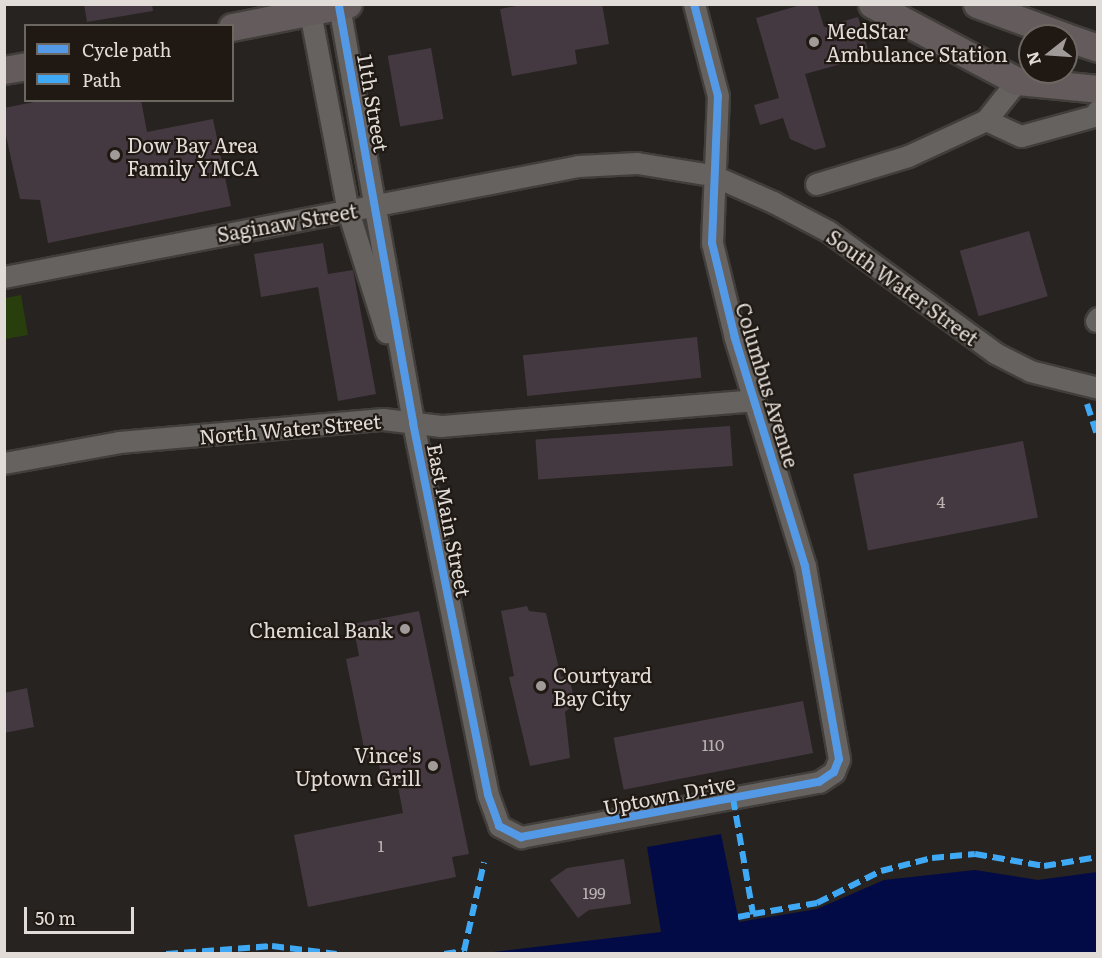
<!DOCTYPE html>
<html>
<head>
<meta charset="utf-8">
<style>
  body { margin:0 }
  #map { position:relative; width:1102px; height:958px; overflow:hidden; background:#262320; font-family:Literata,serif }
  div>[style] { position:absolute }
  .green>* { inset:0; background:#293e0d }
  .water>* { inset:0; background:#030b46 }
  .building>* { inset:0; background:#453941; transform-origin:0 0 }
  .roads { filter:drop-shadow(2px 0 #413e3b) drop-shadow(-2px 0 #413e3b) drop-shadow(0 2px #413e3b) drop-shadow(0 -2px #413e3b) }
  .minor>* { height:21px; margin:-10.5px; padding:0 10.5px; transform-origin:10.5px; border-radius:10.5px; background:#65625f }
  .major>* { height:27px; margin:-13.5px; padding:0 13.5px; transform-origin:13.5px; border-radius:13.5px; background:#635b5c }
  .quiet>* { height:6px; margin-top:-3px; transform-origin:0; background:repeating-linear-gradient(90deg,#3fa9f5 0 12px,transparent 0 18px) }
  .cycleway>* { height:8px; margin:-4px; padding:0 4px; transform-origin:4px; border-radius:4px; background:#5399e6 }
  .dots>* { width:16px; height:16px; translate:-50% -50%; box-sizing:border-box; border:3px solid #201913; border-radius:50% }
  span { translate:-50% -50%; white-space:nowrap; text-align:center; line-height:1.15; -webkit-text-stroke:4.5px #201913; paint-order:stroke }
  .number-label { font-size:16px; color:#bab3b2 }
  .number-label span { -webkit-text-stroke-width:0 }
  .poi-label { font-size:20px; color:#e1dcd8 }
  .left { translate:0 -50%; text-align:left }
  .right { translate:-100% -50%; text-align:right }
  .street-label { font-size:20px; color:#e1dcd8 }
  .frame { position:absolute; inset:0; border:6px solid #e1dcd8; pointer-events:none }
  .legend { position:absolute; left:24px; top:24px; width:210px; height:78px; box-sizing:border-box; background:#201913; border:2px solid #6d6762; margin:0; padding:8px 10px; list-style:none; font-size:18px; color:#e1dcd8 }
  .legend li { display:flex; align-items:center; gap:12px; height:30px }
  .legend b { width:30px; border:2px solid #6d6762 }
  .north { position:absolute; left:1018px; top:24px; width:60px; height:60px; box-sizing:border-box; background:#201913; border:2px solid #6d6762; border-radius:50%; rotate:253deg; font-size:16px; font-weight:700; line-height:24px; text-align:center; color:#e1dcd8 }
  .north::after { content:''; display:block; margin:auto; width:21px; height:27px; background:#a09b98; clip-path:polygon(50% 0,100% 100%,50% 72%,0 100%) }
  .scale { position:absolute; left:24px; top:907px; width:110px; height:27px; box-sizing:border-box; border:3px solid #e1dcd8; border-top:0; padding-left:8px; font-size:18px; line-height:21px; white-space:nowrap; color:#e1dcd8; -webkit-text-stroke:4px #201913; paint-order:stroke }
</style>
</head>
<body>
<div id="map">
  <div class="green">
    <div style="clip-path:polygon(21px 295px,28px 335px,5px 339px,5px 298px)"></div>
  </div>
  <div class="water">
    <div style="clip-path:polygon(721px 834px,739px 922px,817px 909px,884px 880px,975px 870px,1038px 880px,1097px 872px,1097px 953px,485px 953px,661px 932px,647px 847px)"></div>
  </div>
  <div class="building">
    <div style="clip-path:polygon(84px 4px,152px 4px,153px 11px,87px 22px)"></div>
    <div style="clip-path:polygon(526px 4px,602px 4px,609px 44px,575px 50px,577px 64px,512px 76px,500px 9px)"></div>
    <div style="clip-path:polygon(804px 4px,817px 4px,824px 27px,858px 17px,870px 56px,805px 74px,826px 147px,815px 150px,790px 139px,783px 118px,760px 125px,754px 105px,779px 98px,756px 18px)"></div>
    <div style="left:431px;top:48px;width:72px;height:44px;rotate:80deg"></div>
    <div style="clip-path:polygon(44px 100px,141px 100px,147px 132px,213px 119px,231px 206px,48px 243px,40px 200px,20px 199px,4px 127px,4px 108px)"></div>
    <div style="left:1029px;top:231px;width:68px;height:72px;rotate:74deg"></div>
    <div style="clip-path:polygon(323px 243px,328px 274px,353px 270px,376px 394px,338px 401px,318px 287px,261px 297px,254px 254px)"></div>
    <div style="left:697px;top:337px;width:41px;height:175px;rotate:84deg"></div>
    <div style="left:730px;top:426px;width:40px;height:195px;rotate:86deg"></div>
    <div style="left:1023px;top:441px;width:78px;height:173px;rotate:79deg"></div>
    <div style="clip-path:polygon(527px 606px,529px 611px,546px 613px,561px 677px,569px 675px,575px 704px,565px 712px,570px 758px,530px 766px,509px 677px,514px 676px,501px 611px)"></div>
    <div style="clip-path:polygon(419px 611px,469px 854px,452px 857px,456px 877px,308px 907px,294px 835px,403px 813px,397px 781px,383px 784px,377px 755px,366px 758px,346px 659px,359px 656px,353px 624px)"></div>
    <div style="clip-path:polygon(27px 688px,34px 727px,4px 733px,4px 693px)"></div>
    <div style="left:803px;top:701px;width:53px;height:193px;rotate:79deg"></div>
    <div style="clip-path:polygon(624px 859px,631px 904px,589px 910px,578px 918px,550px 880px,567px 868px)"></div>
  </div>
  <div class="roads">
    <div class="minor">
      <div style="left:339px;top:6px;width:424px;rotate:79.9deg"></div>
      <div style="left:413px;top:423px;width:379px;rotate:78.6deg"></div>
      <div style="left:488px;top:795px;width:33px;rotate:70deg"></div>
      <div style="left:499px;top:826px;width:25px;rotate:27deg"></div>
      <div style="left:521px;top:837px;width:303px;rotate:-10.5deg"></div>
      <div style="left:819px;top:782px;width:18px;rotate:-34deg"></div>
      <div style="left:834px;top:772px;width:14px;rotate:-69deg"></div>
      <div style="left:839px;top:759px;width:196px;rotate:-100deg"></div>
      <div style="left:805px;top:566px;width:239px;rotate:-107.1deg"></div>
      <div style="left:735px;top:338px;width:98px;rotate:-103.6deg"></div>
      <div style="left:712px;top:243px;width:147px;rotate:-87.7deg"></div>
      <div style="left:718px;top:96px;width:95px;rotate:-104.6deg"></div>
      <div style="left:310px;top:12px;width:203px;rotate:79.2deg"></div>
      <div style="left:348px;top:211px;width:127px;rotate:72.6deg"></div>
      <div style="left:986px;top:120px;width:38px;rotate:25deg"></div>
      <div style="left:1021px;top:136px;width:76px;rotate:-15.3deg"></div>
      <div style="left:1094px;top:116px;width:7px;rotate:-56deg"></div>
      <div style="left:816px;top:184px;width:96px;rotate:-16.9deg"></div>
      <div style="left:908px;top:156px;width:86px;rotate:-24.8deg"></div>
      <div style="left:986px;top:120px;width:50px;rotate:-51.5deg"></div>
      <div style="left:4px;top:277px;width:585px;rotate:-10.94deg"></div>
      <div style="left:578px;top:166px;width:59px;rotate:-2.9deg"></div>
      <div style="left:637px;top:163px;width:76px;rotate:9.1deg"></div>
      <div style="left:712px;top:175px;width:67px;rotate:23.9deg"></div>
      <div style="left:773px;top:202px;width:62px;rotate:27.8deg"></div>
      <div style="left:828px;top:231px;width:207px;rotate:36.1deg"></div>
      <div style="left:995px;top:353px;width:39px;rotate:27deg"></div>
      <div style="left:1030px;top:371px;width:70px;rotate:14deg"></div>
      <div style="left:1096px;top:321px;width:4px;rotate:-56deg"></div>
      <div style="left:4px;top:463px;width:117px;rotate:-10.3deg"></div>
      <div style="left:119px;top:442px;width:265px;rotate:-5deg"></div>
      <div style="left:383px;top:419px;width:58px;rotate:6.9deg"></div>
      <div style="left:441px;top:426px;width:315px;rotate:-4.7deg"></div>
    </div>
    <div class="major">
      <div style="left:872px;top:4px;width:164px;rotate:28deg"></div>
      <div style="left:1017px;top:81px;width:81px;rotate:5.6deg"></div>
      <div style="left:977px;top:4px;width:93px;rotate:20.2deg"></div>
      <div style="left:232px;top:27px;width:118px;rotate:-11.2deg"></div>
      <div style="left:1066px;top:37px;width:34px;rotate:19deg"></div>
      <div style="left:4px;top:70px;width:22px;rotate:-10deg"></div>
    </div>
  </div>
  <div class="quiet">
    <div style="left:1087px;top:404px;width:36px;rotate:72deg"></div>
    <div style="left:733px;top:798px;width:118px;rotate:80.2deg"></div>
    <div style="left:753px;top:914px;width:65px;rotate:-9.8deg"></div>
    <div style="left:817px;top:903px;width:72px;rotate:-26.6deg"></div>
    <div style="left:881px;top:871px;width:53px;rotate:-14.3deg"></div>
    <div style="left:932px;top:858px;width:43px;rotate:-5.3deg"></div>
    <div style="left:975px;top:854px;width:70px;rotate:9.9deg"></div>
    <div style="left:1044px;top:866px;width:55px;rotate:-9.5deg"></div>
    <div style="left:738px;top:917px;width:15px;rotate:-11deg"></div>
    <div style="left:166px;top:954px;width:106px;rotate:-4.3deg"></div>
    <div style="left:272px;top:946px;width:65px;rotate:7deg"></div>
    <div style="left:444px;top:954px;width:20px;rotate:-9deg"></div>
    <div style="left:464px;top:951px;width:91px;rotate:-77.3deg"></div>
  </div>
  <div class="cycleway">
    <div style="left:339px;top:6px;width:424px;rotate:79.9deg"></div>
    <div style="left:413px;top:423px;width:379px;rotate:78.6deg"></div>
    <div style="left:488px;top:795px;width:33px;rotate:70deg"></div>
    <div style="left:499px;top:826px;width:25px;rotate:27deg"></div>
    <div style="left:521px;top:837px;width:303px;rotate:-10.5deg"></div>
    <div style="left:819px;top:782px;width:18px;rotate:-34deg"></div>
    <div style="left:834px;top:772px;width:14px;rotate:-69deg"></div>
    <div style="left:839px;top:759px;width:196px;rotate:-100deg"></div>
    <div style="left:805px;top:566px;width:239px;rotate:-107.1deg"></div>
    <div style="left:735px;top:338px;width:98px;rotate:-103.6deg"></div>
    <div style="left:712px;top:243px;width:147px;rotate:-87.7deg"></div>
    <div style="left:718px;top:96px;width:95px;rotate:-104.6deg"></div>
  </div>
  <div class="dots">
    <div style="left:814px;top:42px;background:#a09b98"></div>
    <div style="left:115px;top:155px;background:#a09b98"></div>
    <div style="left:405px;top:629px;background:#a09b98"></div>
    <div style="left:541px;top:686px;background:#a09b98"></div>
    <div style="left:433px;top:766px;background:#a09b98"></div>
  </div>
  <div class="number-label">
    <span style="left:941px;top:501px">4</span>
    <span style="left:713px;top:744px">110</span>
    <span style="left:381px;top:845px">1</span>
    <span style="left:594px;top:892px">199</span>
  </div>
  <div class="poi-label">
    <span class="left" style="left:826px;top:42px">MedStar<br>Ambulance Station</span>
    <span class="left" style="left:127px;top:156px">Dow Bay Area<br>Family YMCA</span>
    <span class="right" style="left:393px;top:629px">Chemical Bank</span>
    <span class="left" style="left:553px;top:686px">Courtyard<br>Bay City</span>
    <span class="right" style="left:421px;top:766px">Vince's<br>Uptown Grill</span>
  </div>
  <div class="street-label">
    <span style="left:374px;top:103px;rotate:80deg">11th Street</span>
    <span style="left:287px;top:222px;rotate:-10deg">Saginaw Street</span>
    <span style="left:903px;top:287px;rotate:36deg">South Water Street</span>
    <span style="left:768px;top:385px;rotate:73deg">Columbus Avenue</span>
    <span style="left:290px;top:428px;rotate:-5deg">North Water Street</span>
    <span style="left:450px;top:520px;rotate:79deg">East Main Street</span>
    <span style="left:669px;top:794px;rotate:-11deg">Uptown Drive</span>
  </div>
  <div class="frame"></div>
  <ul class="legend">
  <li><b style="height:8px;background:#5399e6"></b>Cycle path</li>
  <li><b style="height:8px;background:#3fa9f5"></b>Path</li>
  </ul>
  <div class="north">N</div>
  <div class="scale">50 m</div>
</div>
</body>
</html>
